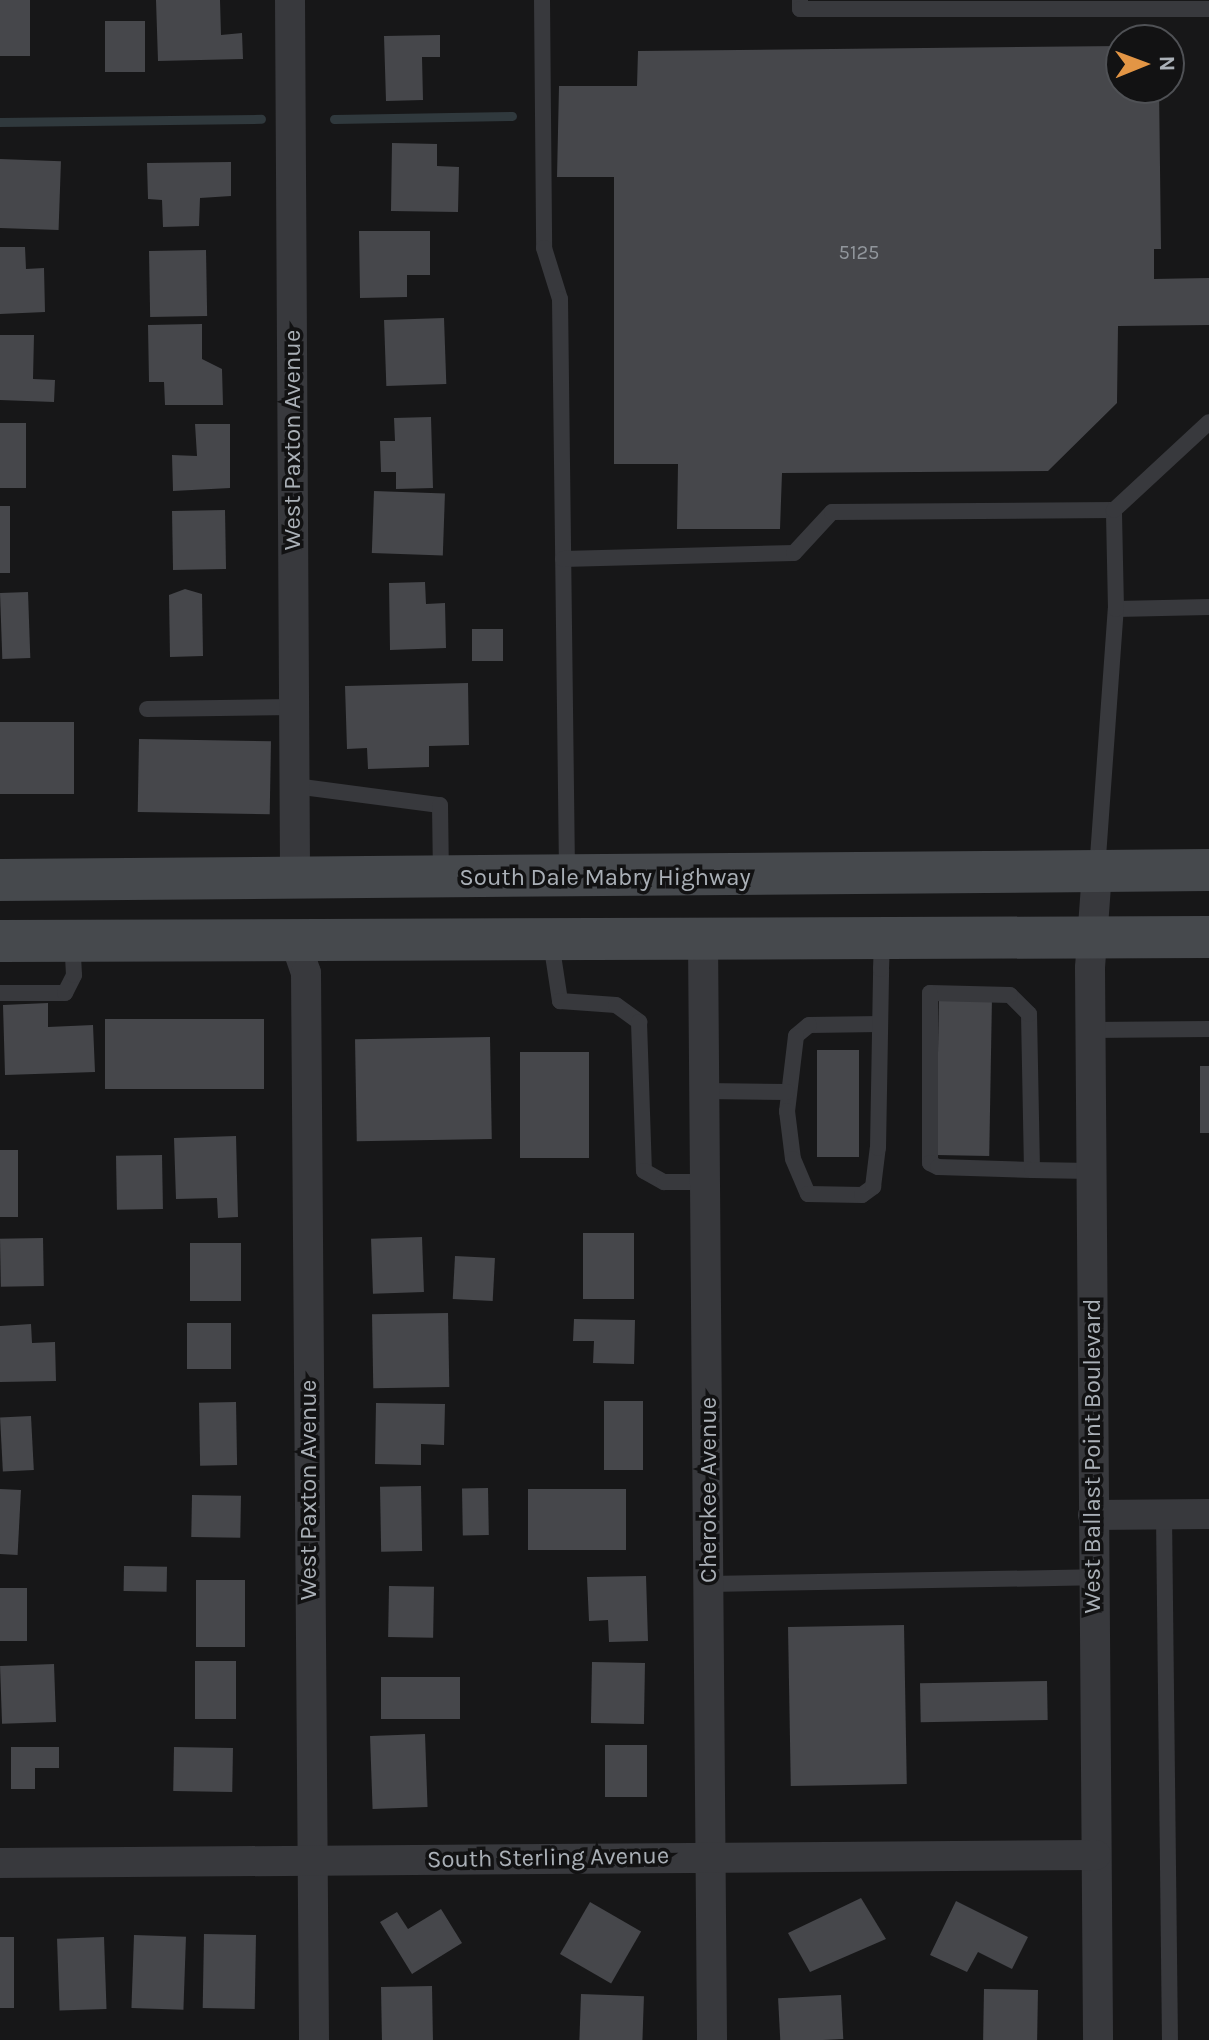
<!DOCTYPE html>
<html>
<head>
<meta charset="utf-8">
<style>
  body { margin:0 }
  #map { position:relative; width:1209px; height:2040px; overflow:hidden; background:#171718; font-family:Karla,sans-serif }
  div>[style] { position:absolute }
  .stream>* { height:9px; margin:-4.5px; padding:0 4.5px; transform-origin:4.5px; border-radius:4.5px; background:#30393d }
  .building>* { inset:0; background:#46474b; transform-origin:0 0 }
  .lane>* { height:16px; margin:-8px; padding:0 8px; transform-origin:8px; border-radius:8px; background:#38393d }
  .street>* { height:30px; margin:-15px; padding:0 15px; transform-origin:15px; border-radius:15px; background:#38393d }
  .secondary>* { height:42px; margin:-21px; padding:0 21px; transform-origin:21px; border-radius:21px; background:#46494d }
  span { translate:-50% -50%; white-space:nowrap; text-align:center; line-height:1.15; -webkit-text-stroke:7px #121213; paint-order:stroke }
  .number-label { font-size:20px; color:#91969c }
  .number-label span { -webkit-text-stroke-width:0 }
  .street-label { font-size:24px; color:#aab0b7 }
  .north { position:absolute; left:1105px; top:24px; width:80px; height:80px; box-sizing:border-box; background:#121213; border:2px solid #4f5155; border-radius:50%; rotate:89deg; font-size:22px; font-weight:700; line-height:32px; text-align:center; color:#aab0b7 }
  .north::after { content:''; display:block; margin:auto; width:28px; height:36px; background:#e29545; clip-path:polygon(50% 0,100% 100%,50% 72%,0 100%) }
</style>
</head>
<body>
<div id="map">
  <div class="stream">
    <div style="left:334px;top:119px;width:178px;rotate:-1deg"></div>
    <div style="left:0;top:122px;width:261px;rotate:-0.7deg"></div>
  </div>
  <div class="building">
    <div style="left:0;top:0;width:30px;height:56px"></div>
    <div style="clip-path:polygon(156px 0,220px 0,221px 35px,242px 33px,243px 59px,158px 61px)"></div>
    <div style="left:145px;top:21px;width:51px;height:40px;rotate:90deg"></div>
    <div style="clip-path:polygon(440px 35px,440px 57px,422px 57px,423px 100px,386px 101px,384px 36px)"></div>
    <div style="clip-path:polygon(1121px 46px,1121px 88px,1159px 88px,1161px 249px,1154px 249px,1154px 279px,1209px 278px,1209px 325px,1118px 326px,1117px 403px,1048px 471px,782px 473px,780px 529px,677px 529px,678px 464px,614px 464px,614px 177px,557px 177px,559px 86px,637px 86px,638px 51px)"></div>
    <div style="clip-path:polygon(392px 143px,437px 144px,437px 166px,459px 167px,458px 212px,391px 211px)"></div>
    <div style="left:0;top:159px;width:61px;height:69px;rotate:2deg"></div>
    <div style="clip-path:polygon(231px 162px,231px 196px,200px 198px,199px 226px,163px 227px,162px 200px,148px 199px,147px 163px)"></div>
    <div style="clip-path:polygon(359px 231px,430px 231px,430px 275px,407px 275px,407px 297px,360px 298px)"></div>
    <div style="clip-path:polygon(0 247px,25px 247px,26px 269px,44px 268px,45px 312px,0 314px)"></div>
    <div style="left:206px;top:250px;width:66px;height:57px;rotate:89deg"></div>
    <div style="left:444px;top:318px;width:66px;height:60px;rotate:88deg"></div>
    <div style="clip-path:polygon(202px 324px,202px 359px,222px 369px,223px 405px,165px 405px,164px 382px,149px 382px,148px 325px)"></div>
    <div style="clip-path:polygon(0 335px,34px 335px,33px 379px,55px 380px,54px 402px,0 400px)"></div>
    <div style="clip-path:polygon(431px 417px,433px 488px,396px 489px,396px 472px,381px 472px,380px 441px,395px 441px,394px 418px)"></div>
    <div style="left:0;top:423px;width:26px;height:65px"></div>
    <div style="clip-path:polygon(195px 424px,230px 424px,230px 488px,173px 491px,172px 455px,197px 456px)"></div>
    <div style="left:374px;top:491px;width:71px;height:62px;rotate:2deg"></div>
    <div style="left:0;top:506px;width:10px;height:67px"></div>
    <div style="left:225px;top:510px;width:59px;height:53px;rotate:89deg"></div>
    <div style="clip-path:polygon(425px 582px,426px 604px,445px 603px,446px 648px,390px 650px,389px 583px)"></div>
    <div style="clip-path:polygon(185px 589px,202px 594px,203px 656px,170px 657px,169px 595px)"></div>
    <div style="left:28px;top:592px;width:66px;height:28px;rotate:88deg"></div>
    <div style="left:503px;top:629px;width:32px;height:31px;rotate:90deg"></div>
    <div style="clip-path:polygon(468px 683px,469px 745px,429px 746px,429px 767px,368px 769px,367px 748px,347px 749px,345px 686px)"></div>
    <div style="left:74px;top:722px;width:72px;height:74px;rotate:90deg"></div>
    <div style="left:139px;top:739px;width:132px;height:73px;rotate:1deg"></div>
    <div style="left:939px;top:996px;width:53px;height:159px;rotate:1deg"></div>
    <div style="clip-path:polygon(48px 1003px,48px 1027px,93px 1025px,95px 1072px,5px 1075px,3px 1005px)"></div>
    <div style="left:105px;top:1019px;width:159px;height:70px"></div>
    <div style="left:490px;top:1037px;width:102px;height:135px;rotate:89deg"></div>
    <div style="left:817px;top:1050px;width:42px;height:107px"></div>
    <div style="left:520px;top:1052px;width:69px;height:106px"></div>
    <div style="left:1200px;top:1066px;width:9px;height:67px"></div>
    <div style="clip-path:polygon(236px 1136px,238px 1217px,218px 1218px,217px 1198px,176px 1199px,174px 1138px)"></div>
    <div style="left:0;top:1150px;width:18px;height:67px"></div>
    <div style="left:162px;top:1155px;width:54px;height:46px;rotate:89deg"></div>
    <div style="left:583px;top:1233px;width:51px;height:66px"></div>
    <div style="left:422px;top:1237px;width:55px;height:51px;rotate:88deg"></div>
    <div style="left:43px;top:1238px;width:48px;height:43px;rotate:89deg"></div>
    <div style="left:190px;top:1243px;width:51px;height:58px"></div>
    <div style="left:455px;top:1256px;width:40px;height:43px;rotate:3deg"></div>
    <div style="left:448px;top:1313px;width:74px;height:76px;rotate:89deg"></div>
    <div style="clip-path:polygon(574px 1319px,635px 1320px,634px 1364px,593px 1363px,594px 1341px,573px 1341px)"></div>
    <div style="left:187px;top:1323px;width:44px;height:46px"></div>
    <div style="clip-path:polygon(31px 1324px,32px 1343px,55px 1342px,56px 1381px,0 1382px,0 1326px)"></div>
    <div style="left:643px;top:1401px;width:69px;height:39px;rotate:90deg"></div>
    <div style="left:236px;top:1402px;width:63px;height:37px;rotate:89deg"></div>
    <div style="clip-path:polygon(376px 1403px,445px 1404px,444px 1445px,421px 1444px,421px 1465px,375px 1464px)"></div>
    <div style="left:31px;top:1416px;width:54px;height:31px;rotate:87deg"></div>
    <div style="left:421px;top:1486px;width:65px;height:41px;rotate:89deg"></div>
    <div style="left:488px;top:1488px;width:47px;height:26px;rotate:89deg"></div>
    <div style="left:0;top:1489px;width:21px;height:65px;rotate:3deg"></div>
    <div style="left:528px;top:1489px;width:98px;height:61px"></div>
    <div style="left:192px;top:1495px;width:49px;height:42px;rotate:1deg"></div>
    <div style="left:124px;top:1566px;width:43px;height:25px;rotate:1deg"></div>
    <div style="clip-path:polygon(646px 1576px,648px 1641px,609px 1642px,608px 1620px,589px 1621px,587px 1577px)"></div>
    <div style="left:196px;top:1580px;width:49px;height:67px"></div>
    <div style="left:389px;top:1586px;width:45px;height:51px;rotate:1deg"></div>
    <div style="left:0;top:1588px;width:27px;height:53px"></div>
    <div style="left:904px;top:1625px;width:159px;height:116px;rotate:89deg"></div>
    <div style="left:236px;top:1661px;width:58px;height:41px;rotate:90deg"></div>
    <div style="left:592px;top:1662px;width:53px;height:61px;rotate:1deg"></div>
    <div style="left:54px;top:1664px;width:58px;height:54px;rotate:88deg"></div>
    <div style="left:381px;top:1677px;width:79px;height:42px"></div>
    <div style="left:1047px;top:1681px;width:39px;height:127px;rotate:89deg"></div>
    <div style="left:425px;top:1734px;width:73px;height:55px;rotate:88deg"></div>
    <div style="left:605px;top:1745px;width:42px;height:52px"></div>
    <div style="clip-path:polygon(11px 1747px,59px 1747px,59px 1768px,35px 1768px,35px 1789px,11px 1789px)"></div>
    <div style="left:174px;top:1747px;width:59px;height:44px;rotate:1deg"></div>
    <div style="clip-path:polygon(861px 1898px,886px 1939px,810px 1972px,788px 1933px)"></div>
    <div style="clip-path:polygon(956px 1901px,1028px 1937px,1012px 1969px,978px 1952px,967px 1972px,930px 1955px)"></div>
    <div style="left:590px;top:1902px;width:59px;height:60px;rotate:30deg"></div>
    <div style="clip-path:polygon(441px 1909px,462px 1943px,412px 1974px,380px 1922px,397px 1912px,408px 1929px)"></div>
    <div style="left:204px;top:1934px;width:52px;height:74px;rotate:1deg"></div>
    <div style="left:134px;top:1935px;width:52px;height:73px;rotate:2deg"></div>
    <div style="left:0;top:1937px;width:14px;height:71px"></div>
    <div style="left:104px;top:1937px;width:72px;height:47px;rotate:88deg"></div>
    <div style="left:432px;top:1986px;width:54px;height:51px;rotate:89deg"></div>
    <div style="left:984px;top:1989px;width:54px;height:51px;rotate:1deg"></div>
    <div style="left:581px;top:1994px;width:63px;height:46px;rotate:2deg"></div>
    <div style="left:841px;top:1995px;width:44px;height:63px;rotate:87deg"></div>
  </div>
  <div class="lane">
    <div style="left:542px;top:0;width:248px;rotate:89.5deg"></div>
    <div style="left:544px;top:248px;width:53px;rotate:72.6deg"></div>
    <div style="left:560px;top:299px;width:577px;rotate:89.3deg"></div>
    <div style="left:800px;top:0;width:9px;rotate:90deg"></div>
    <div style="left:800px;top:9px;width:409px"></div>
    <div style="left:563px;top:559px;width:231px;rotate:-1.5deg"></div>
    <div style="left:794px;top:553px;width:56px;rotate:-47.2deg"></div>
    <div style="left:832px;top:512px;width:282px;rotate:-0.4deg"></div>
    <div style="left:1116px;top:609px;width:93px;rotate:-1.2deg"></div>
    <div style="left:147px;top:709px;width:147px;rotate:-0.8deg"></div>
    <div style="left:295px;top:786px;width:146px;rotate:7.5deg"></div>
    <div style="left:440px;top:805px;width:71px;rotate:89.2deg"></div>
    <div style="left:1097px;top:871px;width:263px;rotate:-85.9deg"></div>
    <div style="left:1116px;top:609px;width:99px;rotate:-91.2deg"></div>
    <div style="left:1114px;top:510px;width:129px;rotate:-42.8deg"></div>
    <div style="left:551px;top:942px;width:60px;rotate:81.3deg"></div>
    <div style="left:560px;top:1001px;width:56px;rotate:4.1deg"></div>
    <div style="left:616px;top:1005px;width:29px;rotate:36deg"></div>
    <div style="left:639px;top:1022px;width:149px;rotate:88.1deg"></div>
    <div style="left:644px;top:1171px;width:23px;rotate:29deg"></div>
    <div style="left:664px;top:1182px;width:42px"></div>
    <div style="left:0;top:993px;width:65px"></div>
    <div style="left:65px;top:993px;width:20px;rotate:-63deg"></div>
    <div style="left:74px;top:975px;width:33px;rotate:-93deg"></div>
    <div style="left:880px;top:1024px;width:71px;rotate:179.2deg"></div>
    <div style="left:809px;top:1025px;width:17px;rotate:140deg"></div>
    <div style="left:796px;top:1036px;width:76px;rotate:96.8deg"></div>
    <div style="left:787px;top:1111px;width:48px;rotate:82.9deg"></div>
    <div style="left:793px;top:1159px;width:38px;rotate:67deg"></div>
    <div style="left:808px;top:1194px;width:54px;rotate:1.1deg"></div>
    <div style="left:862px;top:1195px;width:14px;rotate:-36deg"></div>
    <div style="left:873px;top:1187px;width:39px;rotate:-83deg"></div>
    <div style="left:878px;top:1148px;width:179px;rotate:-89deg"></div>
    <div style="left:881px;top:969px;width:29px;rotate:-88deg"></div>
    <div style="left:1090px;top:1030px;width:119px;rotate:-0.5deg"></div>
    <div style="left:705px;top:1091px;width:82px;rotate:0.7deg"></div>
    <div style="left:1032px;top:1170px;width:156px;rotate:-91.1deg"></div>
    <div style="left:1029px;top:1014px;width:27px;rotate:-135deg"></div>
    <div style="left:1010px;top:995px;width:80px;rotate:-178.6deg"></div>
    <div style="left:930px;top:993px;width:170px;rotate:90deg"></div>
    <div style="left:930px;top:1163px;width:9px;rotate:27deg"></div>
    <div style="left:938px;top:1167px;width:94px;rotate:1.8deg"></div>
    <div style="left:1032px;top:1170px;width:59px;rotate:1deg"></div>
    <div style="left:1164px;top:1515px;width:525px;rotate:89.35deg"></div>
    <div style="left:709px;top:1584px;width:384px;rotate:-1deg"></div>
  </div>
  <div class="street">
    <div style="left:290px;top:0;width:880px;rotate:89.67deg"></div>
    <div style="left:1097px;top:872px;width:96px;rotate:94.2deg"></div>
    <div style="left:1090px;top:968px;width:1072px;rotate:89.57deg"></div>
    <div style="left:703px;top:940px;width:1100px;rotate:89.53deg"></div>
    <div style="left:295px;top:941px;width:34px;rotate:71deg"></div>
    <div style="left:306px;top:973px;width:1067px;rotate:89.57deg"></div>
    <div style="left:1093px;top:1515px;width:116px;rotate:-0.5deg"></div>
    <div style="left:0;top:1863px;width:1096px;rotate:-0.42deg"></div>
  </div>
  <div class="secondary">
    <div style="left:0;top:880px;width:1209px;rotate:-0.47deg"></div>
    <div style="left:0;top:941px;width:1209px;rotate:-0.19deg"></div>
  </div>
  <div class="number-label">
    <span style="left:859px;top:252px">5125</span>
  </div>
  <div class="street-label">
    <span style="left:293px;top:440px;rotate:-90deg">West Paxton Avenue</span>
    <span style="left:605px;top:878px">South Dale Mabry Highway</span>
    <span style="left:1093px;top:1456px;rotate:-90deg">West Ballast Point Boulevard</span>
    <span style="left:309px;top:1490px;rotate:-90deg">West Paxton Avenue</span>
    <span style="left:709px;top:1490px;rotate:-90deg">Cherokee Avenue</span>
    <span style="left:548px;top:1858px;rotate:-1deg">South Sterling Avenue</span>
  </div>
  <div class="north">N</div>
</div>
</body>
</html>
